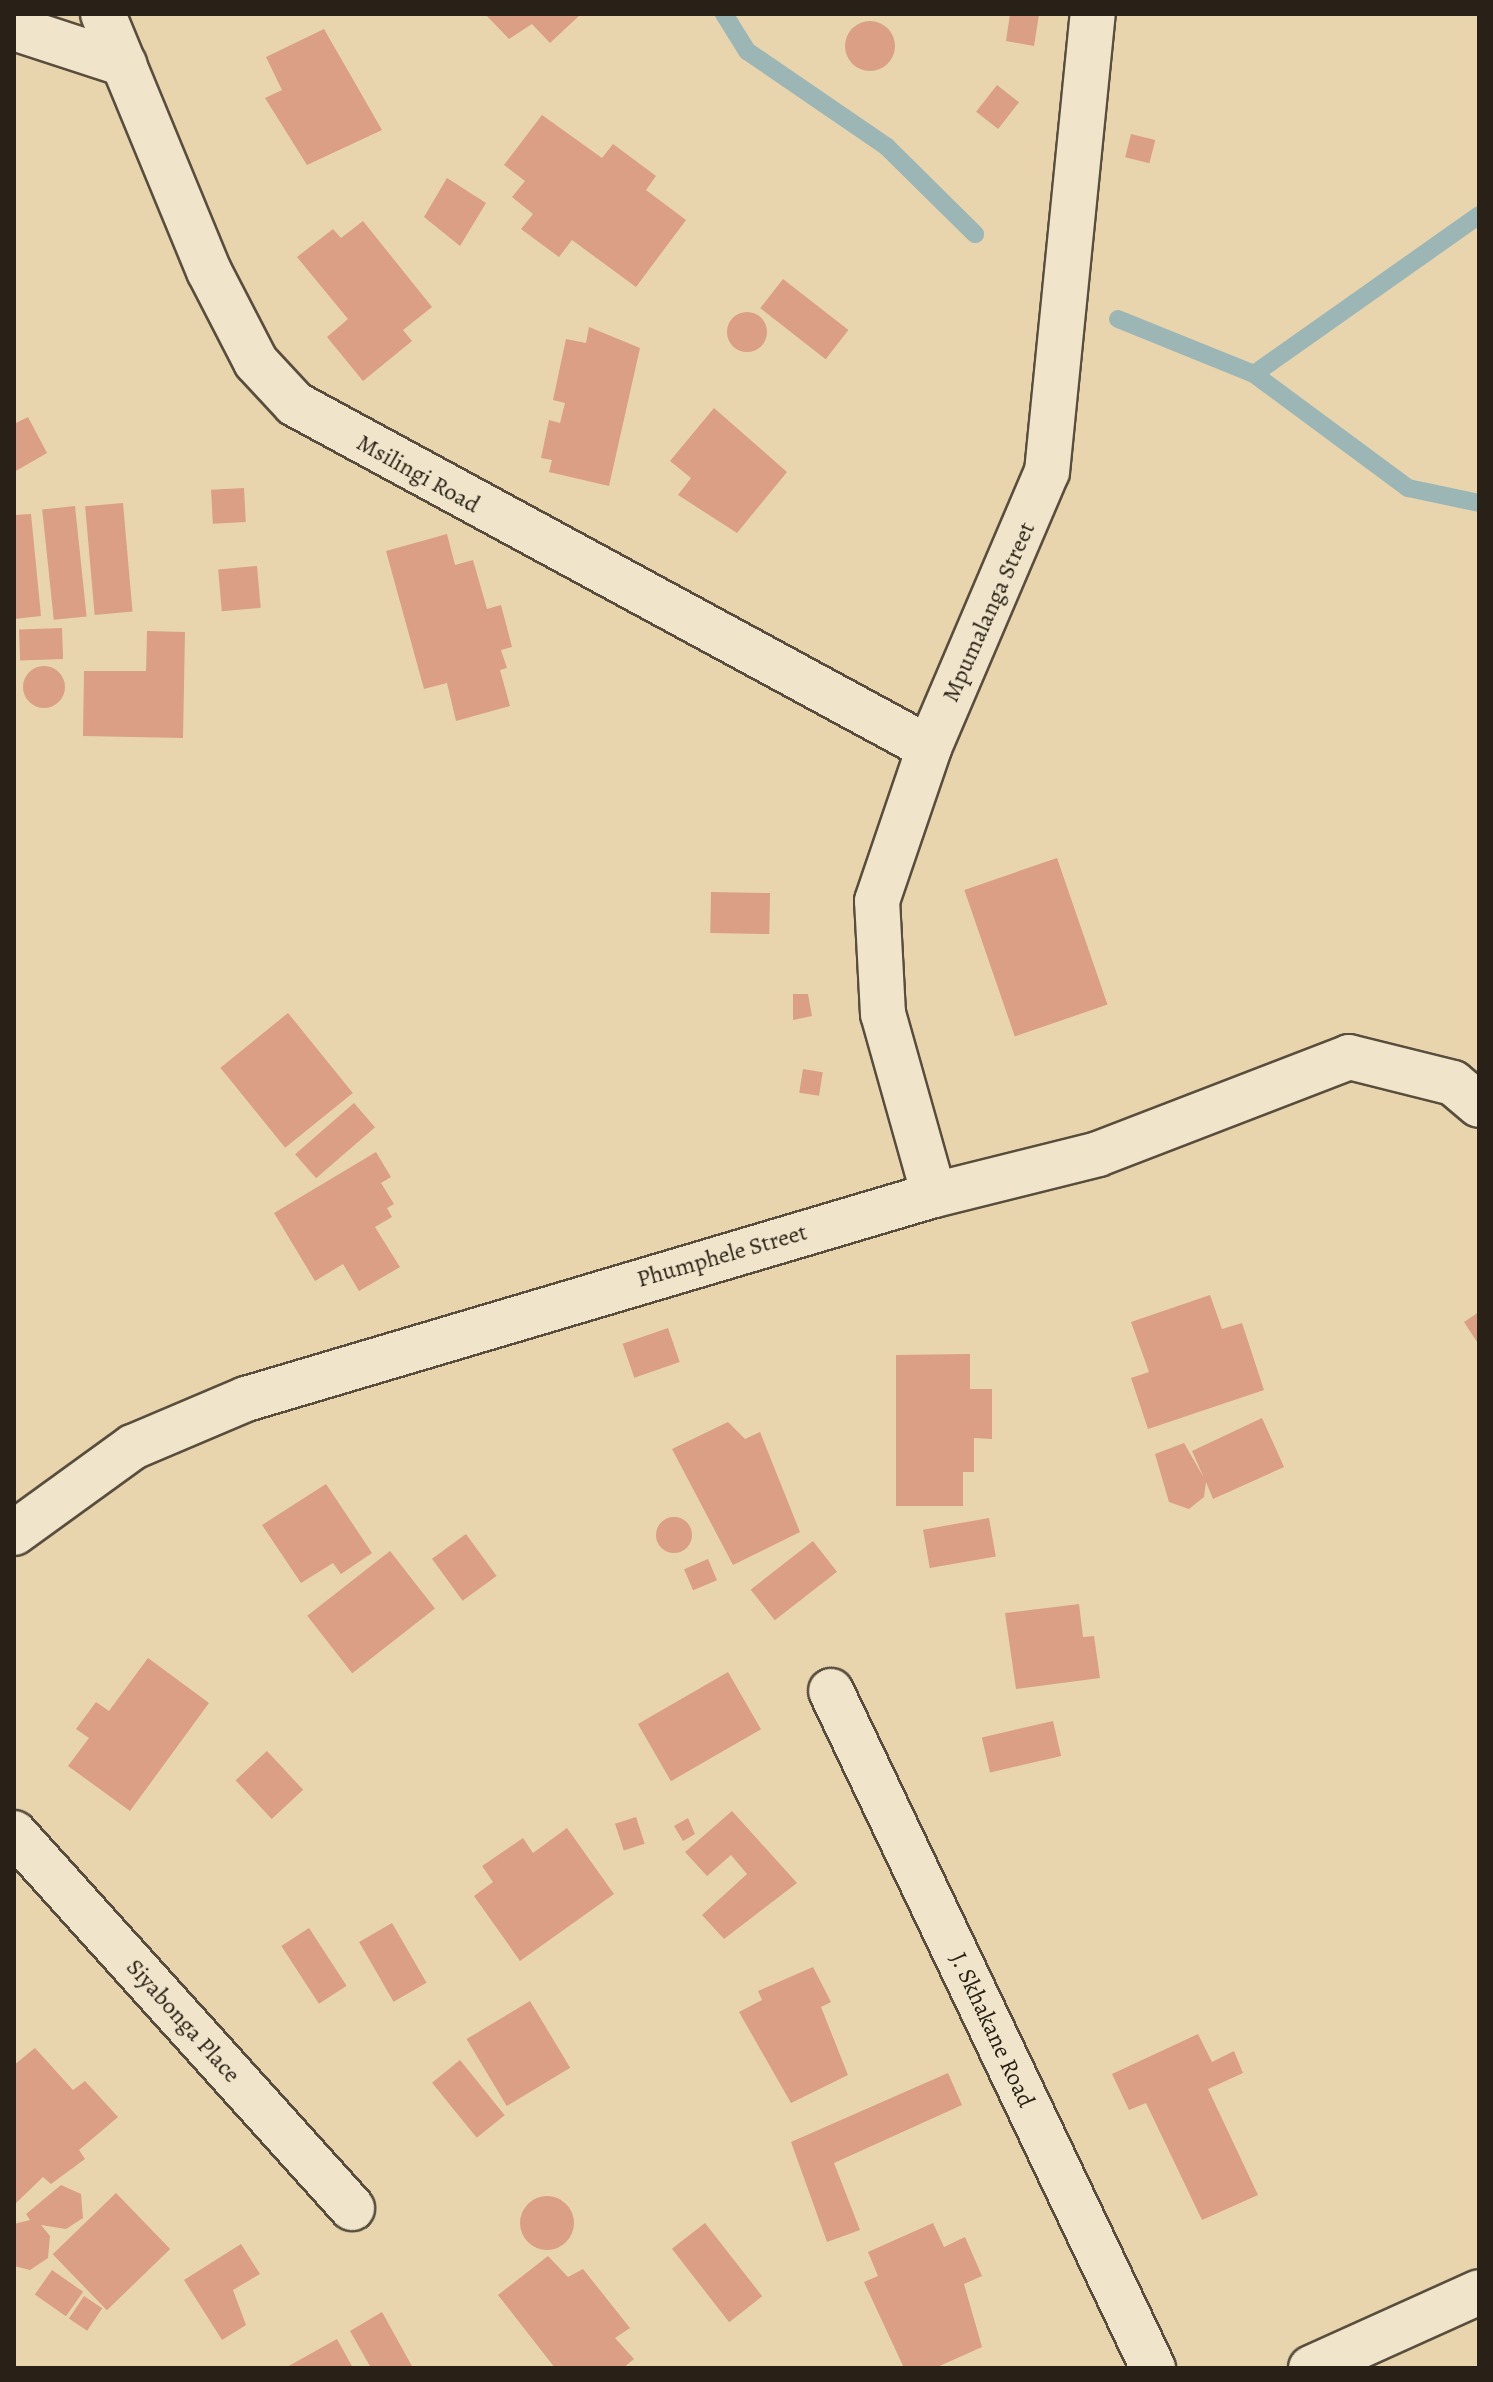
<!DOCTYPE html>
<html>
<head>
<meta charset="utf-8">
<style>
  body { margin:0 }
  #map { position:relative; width:1493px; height:2382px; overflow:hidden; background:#e8d5ae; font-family:Alegreya,serif }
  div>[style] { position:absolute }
  .stream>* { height:18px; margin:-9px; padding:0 9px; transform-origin:9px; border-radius:9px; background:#9cb6b6 }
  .building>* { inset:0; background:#da9f84; transform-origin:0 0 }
  .round { border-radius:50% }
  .roads { filter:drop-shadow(2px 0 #594e3d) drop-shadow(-2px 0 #594e3d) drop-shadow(0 2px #594e3d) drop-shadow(0 -2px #594e3d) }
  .minor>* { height:44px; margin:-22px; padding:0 22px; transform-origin:22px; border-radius:22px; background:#f0e4ca }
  span { translate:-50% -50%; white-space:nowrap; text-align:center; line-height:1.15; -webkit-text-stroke:7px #f0e4ca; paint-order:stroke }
  .street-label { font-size:24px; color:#292117 }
  .frame { position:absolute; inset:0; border:16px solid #292117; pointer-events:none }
</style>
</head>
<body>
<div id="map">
  <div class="stream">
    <div style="left:724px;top:14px;width:44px;rotate:58.1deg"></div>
    <div style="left:747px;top:51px;width:170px;rotate:34.4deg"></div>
    <div style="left:887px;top:147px;width:124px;rotate:44.7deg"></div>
    <div style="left:1118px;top:319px;width:147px;rotate:22deg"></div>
    <div style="left:1254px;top:374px;width:192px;rotate:36.5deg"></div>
    <div style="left:1408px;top:488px;width:73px;rotate:11.9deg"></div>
    <div style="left:1254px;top:374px;width:276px;rotate:-35.2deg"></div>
  </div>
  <div class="building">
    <div style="clip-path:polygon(485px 14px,581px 14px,550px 43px,532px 24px,509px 39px)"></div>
    <div style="clip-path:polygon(1010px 14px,1039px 14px,1034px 46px,1006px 41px)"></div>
    <div class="round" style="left:845px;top:21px;width:50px;height:50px"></div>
    <div style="clip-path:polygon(324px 29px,382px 130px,307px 165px,265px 98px,282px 90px,266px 57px)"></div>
    <div style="left:997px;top:85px;width:28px;height:34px;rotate:38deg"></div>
    <div style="clip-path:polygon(542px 115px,602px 158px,613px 144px,656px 176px,646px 190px,686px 220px,636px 287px,572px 240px,559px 257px,521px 229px,533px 214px,512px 197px,525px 181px,504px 165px)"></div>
    <div style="left:1131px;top:134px;width:25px;height:24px;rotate:14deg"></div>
    <div style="clip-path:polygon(447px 178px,486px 203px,460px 246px,424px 217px)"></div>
    <div style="clip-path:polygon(363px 221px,432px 307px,403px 330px,412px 341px,363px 381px,327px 337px,348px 319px,297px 257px,333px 229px,341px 238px)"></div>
    <div style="left:783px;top:279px;width:83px;height:37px;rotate:38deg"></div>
    <div class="round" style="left:727px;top:312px;width:40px;height:40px"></div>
    <div style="clip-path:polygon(589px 327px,640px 348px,609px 486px,549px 472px,552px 460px,541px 458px,549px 420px,560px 423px,565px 403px,553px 400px,566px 339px,586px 343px)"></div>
    <div style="clip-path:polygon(714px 408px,787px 472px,737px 533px,678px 495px,691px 478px,670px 461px)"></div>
    <div style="clip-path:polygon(28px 417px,47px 453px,14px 472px,14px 424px)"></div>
    <div style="left:244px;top:488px;width:34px;height:33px;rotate:87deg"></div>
    <div style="left:123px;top:503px;width:109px;height:38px;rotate:85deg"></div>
    <div style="left:75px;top:506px;width:111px;height:33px;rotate:84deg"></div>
    <div style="clip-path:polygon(31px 514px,41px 616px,14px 619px,14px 515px)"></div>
    <div style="clip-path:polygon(447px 534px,455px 565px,473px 560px,487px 609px,501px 605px,512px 647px,501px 650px,507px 668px,500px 670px,510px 706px,456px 721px,447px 683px,424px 689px,386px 551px)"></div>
    <div style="left:257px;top:566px;width:42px;height:39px;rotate:85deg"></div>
    <div style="left:62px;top:628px;width:31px;height:43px;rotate:88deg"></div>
    <div style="clip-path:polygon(147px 631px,185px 632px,183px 738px,83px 736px,84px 671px,146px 671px)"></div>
    <div class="round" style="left:23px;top:666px;width:42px;height:42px"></div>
    <div style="left:1057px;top:858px;width:155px;height:98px;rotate:71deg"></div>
    <div style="left:711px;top:892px;width:59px;height:41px;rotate:1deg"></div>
    <div style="clip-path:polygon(793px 994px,808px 994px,812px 1016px,793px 1020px)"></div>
    <div style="left:288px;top:1013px;width:103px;height:87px;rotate:51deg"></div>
    <div style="left:803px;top:1069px;width:20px;height:24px;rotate:9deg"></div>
    <div style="left:354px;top:1103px;width:32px;height:78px;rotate:49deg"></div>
    <div style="clip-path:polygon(376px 1152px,391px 1177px,381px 1183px,394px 1204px,387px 1208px,392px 1217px,375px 1227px,400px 1267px,359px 1291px,343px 1264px,315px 1281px,274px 1213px)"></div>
    <div style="clip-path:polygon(1210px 1295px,1222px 1329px,1242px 1323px,1264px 1390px,1148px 1429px,1131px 1378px,1149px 1372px,1131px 1322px)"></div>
    <div style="clip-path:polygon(1479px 1312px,1479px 1345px,1464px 1322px)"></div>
    <div style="left:668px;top:1328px;width:36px;height:48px;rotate:71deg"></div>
    <div style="clip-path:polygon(970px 1354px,970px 1389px,992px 1389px,992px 1439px,974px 1438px,974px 1472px,963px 1472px,963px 1506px,896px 1506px,896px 1355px)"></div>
    <div style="clip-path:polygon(1262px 1418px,1284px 1467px,1213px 1499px,1206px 1482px,1204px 1497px,1189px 1509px,1169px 1502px,1155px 1454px,1184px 1443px,1204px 1478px,1192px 1451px)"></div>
    <div style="clip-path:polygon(728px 1422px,745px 1439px,760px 1432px,800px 1532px,733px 1565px,672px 1449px)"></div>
    <div style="clip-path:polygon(326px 1484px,372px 1553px,341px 1574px,333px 1563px,301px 1583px,262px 1525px)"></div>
    <div class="round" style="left:656px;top:1517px;width:36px;height:36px"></div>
    <div style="left:989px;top:1518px;width:39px;height:67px;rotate:80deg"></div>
    <div style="left:466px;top:1534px;width:52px;height:42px;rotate:54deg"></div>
    <div style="left:813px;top:1541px;width:39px;height:79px;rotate:52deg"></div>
    <div style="left:390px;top:1551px;width:73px;height:105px;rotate:52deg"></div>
    <div style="left:708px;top:1559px;width:23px;height:26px;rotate:67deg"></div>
    <div style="clip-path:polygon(1079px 1604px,1083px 1637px,1094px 1636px,1100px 1678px,1016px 1689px,1005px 1613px)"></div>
    <div style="clip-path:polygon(148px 1658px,209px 1703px,130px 1811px,68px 1766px,89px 1738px,76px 1729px,96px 1702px,109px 1711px)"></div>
    <div style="left:728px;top:1672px;width:66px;height:104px;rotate:60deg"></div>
    <div style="left:1053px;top:1721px;width:36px;height:73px;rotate:77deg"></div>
    <div style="left:267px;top:1751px;width:53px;height:43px;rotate:47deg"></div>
    <div style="clip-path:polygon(732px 1811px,797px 1883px,724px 1939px,702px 1915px,747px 1874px,731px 1855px,707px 1876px,685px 1852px)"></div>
    <div style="left:636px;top:1817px;width:28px;height:22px;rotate:72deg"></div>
    <div style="clip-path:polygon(688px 1818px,695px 1834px,683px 1841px,674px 1826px)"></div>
    <div style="clip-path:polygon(567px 1828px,614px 1894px,520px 1961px,474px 1896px,493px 1882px,482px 1866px,523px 1838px,533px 1853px)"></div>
    <div style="left:392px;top:1923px;width:69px;height:38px;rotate:60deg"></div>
    <div style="left:309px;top:1928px;width:69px;height:33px;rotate:57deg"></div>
    <div style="clip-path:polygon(813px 1967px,831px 2002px,821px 2007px,848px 2075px,791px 2103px,739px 2012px,762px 2000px,758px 1991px)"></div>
    <div style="left:530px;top:2001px;width:78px;height:74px;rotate:59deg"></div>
    <div style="clip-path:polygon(1198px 2034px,1212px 2062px,1234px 2051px,1243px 2073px,1208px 2089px,1258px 2195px,1202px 2220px,1146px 2103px,1129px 2110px,1112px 2074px)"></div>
    <div style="clip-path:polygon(35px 2048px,73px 2090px,85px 2081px,118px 2117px,79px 2150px,85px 2159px,51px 2184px,43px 2177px,14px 2205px,14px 2065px)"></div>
    <div style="left:460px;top:2060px;width:71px;height:36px;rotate:51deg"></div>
    <div style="clip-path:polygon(948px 2073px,962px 2105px,834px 2163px,860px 2230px,827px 2242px,791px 2142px)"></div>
    <div style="clip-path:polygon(61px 2185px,81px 2194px,83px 2218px,66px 2229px,41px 2225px,50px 2236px,48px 2258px,30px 2270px,14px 2266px,14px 2224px,30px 2220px,26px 2214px)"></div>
    <div style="left:116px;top:2193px;width:78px;height:88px;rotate:46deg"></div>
    <div class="round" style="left:520px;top:2196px;width:54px;height:54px"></div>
    <div style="left:705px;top:2223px;width:93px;height:42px;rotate:52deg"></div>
    <div style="clip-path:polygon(933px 2223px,944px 2247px,965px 2237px,982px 2276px,964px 2284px,982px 2347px,935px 2368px,904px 2368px,864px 2282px,878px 2276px,868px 2252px)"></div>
    <div style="clip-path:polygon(241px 2244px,260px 2274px,233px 2290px,246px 2325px,222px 2340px,184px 2280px)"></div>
    <div style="clip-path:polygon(548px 2256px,568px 2277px,583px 2269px,630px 2328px,615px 2338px,634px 2359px,623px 2368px,555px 2368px,498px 2295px)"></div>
    <div style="left:52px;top:2270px;width:38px;height:30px;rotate:35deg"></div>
    <div style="left:84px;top:2296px;width:22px;height:27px;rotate:34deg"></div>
    <div style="clip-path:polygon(382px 2312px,413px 2368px,371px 2368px,350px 2331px)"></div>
    <div style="clip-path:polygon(337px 2339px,353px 2368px,285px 2368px)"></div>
  </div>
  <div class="roads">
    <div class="minor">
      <div style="left:103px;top:14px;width:278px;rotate:67.6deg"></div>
      <div style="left:209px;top:271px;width:102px;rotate:62.7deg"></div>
      <div style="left:256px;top:362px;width:57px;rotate:47.1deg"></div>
      <div style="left:295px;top:404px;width:721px;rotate:28.48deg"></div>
      <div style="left:14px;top:28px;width:116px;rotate:18.1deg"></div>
      <div style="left:934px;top:1195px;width:188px;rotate:-105.7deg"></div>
      <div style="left:883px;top:1014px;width:113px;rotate:-93deg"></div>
      <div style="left:877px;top:901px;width:162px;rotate:-71.2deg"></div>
      <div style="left:929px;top:748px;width:300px;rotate:-66.9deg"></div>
      <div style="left:1047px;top:472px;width:460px;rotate:-84.3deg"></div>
      <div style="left:14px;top:1533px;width:147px;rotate:-35.9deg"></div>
      <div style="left:133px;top:1447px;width:123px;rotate:-23deg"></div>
      <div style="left:246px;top:1399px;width:718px;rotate:-16.52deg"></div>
      <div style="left:934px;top:1195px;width:169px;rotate:-14deg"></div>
      <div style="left:1098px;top:1154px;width:269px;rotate:-21.1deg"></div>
      <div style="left:1349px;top:1057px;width:107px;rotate:14deg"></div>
      <div style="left:1453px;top:1083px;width:34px;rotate:40deg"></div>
      <div style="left:831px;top:1691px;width:750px;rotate:64.56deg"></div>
      <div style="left:14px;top:1833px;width:505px;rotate:47.97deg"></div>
      <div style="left:1311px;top:2368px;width:184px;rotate:-24.3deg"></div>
    </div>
  </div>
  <div class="street-label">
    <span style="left:418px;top:474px;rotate:29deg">Msilingi Road</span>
    <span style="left:989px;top:612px;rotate:-66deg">Mpumalanga Street</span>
    <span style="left:722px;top:1256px;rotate:-16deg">Phumphele Street</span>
    <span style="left:183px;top:2021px;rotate:48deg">Siyabonga Place</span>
    <span style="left:992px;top:2030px;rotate:65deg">J. Skhakane Road</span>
  </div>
  <div class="frame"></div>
</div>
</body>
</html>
